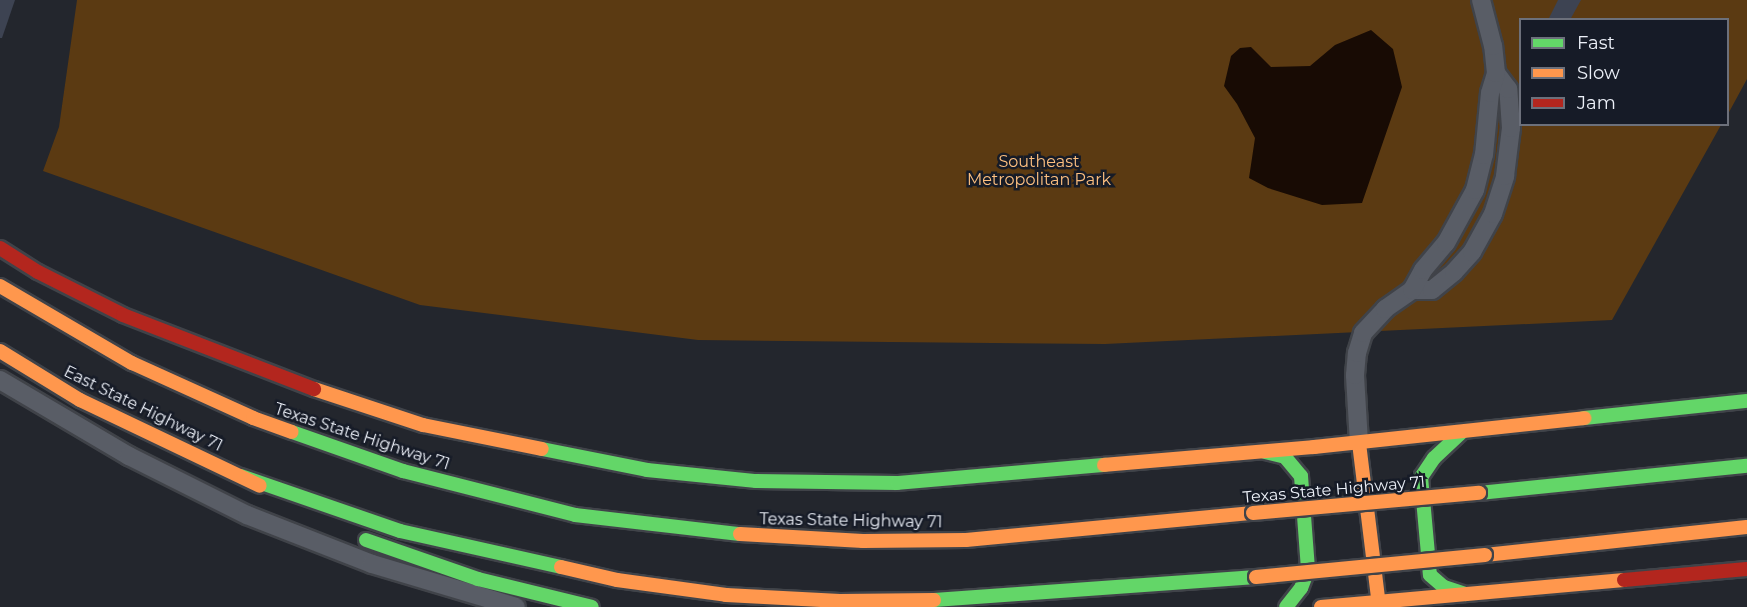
<!DOCTYPE html>
<html>
<head>
<meta charset="utf-8">
<style>
  body { margin:0 }
  #map { position:relative; width:1747px; height:607px; overflow:hidden; background:#23262d; font-family:Montserrat,sans-serif }
  div>[style] { position:absolute }
  .green>* { inset:0; background:#5b3a12 }
  .water>* { inset:0; background:#180b04 }
  .building>* { inset:0; background:#3d4352 }
  .roads { filter:drop-shadow(2px 0 #404349) drop-shadow(-2px 0 #404349) drop-shadow(0 2px #404349) drop-shadow(0 -2px #404349) }
  .street>* { height:18px; margin:-9px; padding:0 9px; transform-origin:9px; border-radius:9px; background:#595d66 }
  .fast>* { height:14px; margin:-7px; padding:0 7px; transform-origin:7px; border-radius:7px; background:#63d668 }
  .slow>* { height:14px; margin:-7px; padding:0 7px; transform-origin:7px; border-radius:7px; background:#ff974d }
  .jam>* { height:14px; margin:-7px; padding:0 7px; transform-origin:7px; border-radius:7px; background:#b3261e }
  .bridges { filter:drop-shadow(2px 0 #404349) drop-shadow(-2px 0 #404349) drop-shadow(0 2px #404349) drop-shadow(0 -2px #404349) }
  .slow-bridge>* { height:14px; margin:-7px; padding:0 7px; transform-origin:7px; border-radius:7px; background:#ff974d }
  span { translate:-50% -50%; white-space:nowrap; text-align:center; line-height:1.15; -webkit-text-stroke:5px #161b27; paint-order:stroke }
  .park-label { font-size:16px; color:#fec080 }
  .street-label { font-size:16px; color:#ecf0f8 }
  .legend { position:absolute; left:1519px; top:18px; width:210px; height:108px; box-sizing:border-box; background:#161b27; border:2px solid #6c707b; margin:0; padding:8px 10px; list-style:none; font-size:18px; color:#ecf0f8 }
  .legend li { display:flex; align-items:center; gap:12px; height:30px }
  .legend b { width:30px; border:2px solid #6c707b }
</style>
</head>
<body>
<div id="map">
  <div class="green">
    <div style="clip-path:polygon(77px 0,1747px 0,1747px 79px,1728px 114px,1728px 20px,1520px 20px,1520px 124px,1721px 125px,1612px 320px,1105px 344px,698px 340px,420px 305px,43px 171px,59px 127px)"></div>
  </div>
  <div class="water">
    <div style="clip-path:polygon(1371px 30px,1393px 49px,1402px 87px,1362px 203px,1322px 205px,1268px 188px,1249px 178px,1255px 138px,1237px 104px,1224px 86px,1231px 56px,1240px 48px,1251px 47px,1271px 67px,1310px 66px,1335px 45px)"></div>
  </div>
  <div class="building">
    <div style="clip-path:polygon(0 0,15px 0,2px 38px,0 38px)"></div>
    <div style="clip-path:polygon(1558px 0,1581px 0,1570px 20px,1548px 20px)"></div>
  </div>
  <div class="roads">
    <div class="street">
      <div style="left:1412px;top:290px;width:20px"></div>
      <div style="left:1432px;top:290px;width:28px;rotate:-39deg"></div>
      <div style="left:1454px;top:272px;width:27px;rotate:-48deg"></div>
      <div style="left:1472px;top:252px;width:43px;rotate:-61.1deg"></div>
      <div style="left:1493px;top:214px;width:40px;rotate:-72deg"></div>
      <div style="left:1505px;top:176px;width:48px;rotate:-82.9deg"></div>
      <div style="left:1511px;top:128px;width:39px;rotate:-94deg"></div>
      <div style="left:1508px;top:89px;width:20px;rotate:-127deg"></div>
      <div style="left:0;top:380px;width:150px;rotate:30.5deg"></div>
      <div style="left:129px;top:456px;width:132px;rotate:26.6deg"></div>
      <div style="left:247px;top:515px;width:134px;rotate:21.4deg"></div>
      <div style="left:372px;top:564px;width:150px;rotate:16.6deg"></div>
      <div style="left:1359px;top:443px;width:68px;rotate:-93.4deg"></div>
      <div style="left:1355px;top:375px;width:22px;rotate:-85deg"></div>
      <div style="left:1357px;top:353px;width:21px;rotate:-73deg"></div>
      <div style="left:1363px;top:333px;width:33px;rotate:-47deg"></div>
      <div style="left:1385px;top:309px;width:33px;rotate:-35deg"></div>
      <div style="left:1412px;top:290px;width:23px;rotate:-61deg"></div>
      <div style="left:1423px;top:270px;width:35px;rotate:-50deg"></div>
      <div style="left:1446px;top:243px;width:60px;rotate:-61.3deg"></div>
      <div style="left:1475px;top:190px;width:36px;rotate:-76deg"></div>
      <div style="left:1484px;top:155px;width:62px;rotate:-84.5deg"></div>
      <div style="left:1490px;top:93px;width:21px;rotate:-73deg"></div>
      <div style="left:1496px;top:73px;width:27px;rotate:-96deg"></div>
      <div style="left:1493px;top:46px;width:48px;rotate:-104.6deg"></div>
    </div>
    <div class="fast">
      <div style="left:1584px;top:418px;width:164px;rotate:-6deg"></div>
      <div style="left:292px;top:432px;width:118px;rotate:19.4deg"></div>
      <div style="left:403px;top:471px;width:178px;rotate:14.3deg"></div>
      <div style="left:575px;top:515px;width:166px;rotate:6.6deg"></div>
      <div style="left:1462px;top:432px;width:38px;rotate:137deg"></div>
      <div style="left:1434px;top:458px;width:23px;rotate:124deg"></div>
      <div style="left:1421px;top:477px;width:98px;rotate:84.8deg"></div>
      <div style="left:1430px;top:575px;width:18px;rotate:41deg"></div>
      <div style="left:1444px;top:587px;width:23px;rotate:18deg"></div>
      <div style="left:542px;top:449px;width:107px;rotate:11.3deg"></div>
      <div style="left:647px;top:470px;width:110px;rotate:5.8deg"></div>
      <div style="left:756px;top:481px;width:141px;rotate:0.8deg"></div>
      <div style="left:897px;top:483px;width:208px;rotate:-5deg"></div>
      <div style="left:1265px;top:452px;width:21px;rotate:14deg"></div>
      <div style="left:1285px;top:457px;width:25px;rotate:50deg"></div>
      <div style="left:1301px;top:476px;width:94px;rotate:85.7deg"></div>
      <div style="left:1308px;top:570px;width:19px;rotate:111deg"></div>
      <div style="left:1301px;top:588px;width:24px;rotate:128deg"></div>
      <div style="left:241px;top:476px;width:168px;rotate:19.1deg"></div>
      <div style="left:400px;top:531px;width:165px;rotate:12.6deg"></div>
      <div style="left:1479px;top:493px;width:269px;rotate:-5.8deg"></div>
      <div style="left:366px;top:540px;width:119px;rotate:19.2deg"></div>
      <div style="left:478px;top:579px;width:117px;rotate:13.8deg"></div>
      <div style="left:934px;top:600px;width:323px;rotate:-4.1deg"></div>
    </div>
    <div class="slow">
      <div style="left:0;top:286px;width:153px;rotate:30.3deg"></div>
      <div style="left:132px;top:363px;width:133px;rotate:24.4deg"></div>
      <div style="left:253px;top:418px;width:41px;rotate:19.7deg"></div>
      <div style="left:0;top:351px;width:94px;rotate:31.5deg"></div>
      <div style="left:80px;top:400px;width:199px;rotate:25.5deg"></div>
      <div style="left:314px;top:389px;width:115px;rotate:18.3deg"></div>
      <div style="left:423px;top:425px;width:121px;rotate:11.4deg"></div>
      <div style="left:1359px;top:443px;width:165px;rotate:83deg"></div>
      <div style="left:1104px;top:465px;width:211px;rotate:-4.9deg"></div>
      <div style="left:1314px;top:447px;width:272px;rotate:-6.1deg"></div>
      <div style="left:740px;top:534px;width:123px;rotate:3.3deg"></div>
      <div style="left:863px;top:541px;width:103px;rotate:-0.6deg"></div>
      <div style="left:966px;top:540px;width:288px;rotate:-5.4deg"></div>
      <div style="left:1485px;top:555px;width:263px;rotate:-6.1deg"></div>
      <div style="left:561px;top:567px;width:57px;rotate:13.1deg"></div>
      <div style="left:617px;top:580px;width:110px;rotate:7.8deg"></div>
      <div style="left:726px;top:595px;width:114px;rotate:3deg"></div>
      <div style="left:840px;top:601px;width:94px;rotate:-0.6deg"></div>
      <div style="left:1321px;top:607px;width:304px;rotate:-5.1deg"></div>
    </div>
    <div class="jam">
      <div style="left:0;top:248px;width:45px;rotate:32.3deg"></div>
      <div style="left:38px;top:272px;width:95px;rotate:26.8deg"></div>
      <div style="left:123px;top:315px;width:205px;rotate:21.2deg"></div>
      <div style="left:1624px;top:580px;width:123px;rotate:-5.1deg"></div>
    </div>
  </div>
  <div class="bridges">
    <div class="slow-bridge">
      <div style="left:1253px;top:513px;width:227px;rotate:-5.1deg"></div>
      <div style="left:1256px;top:577px;width:230px;rotate:-5.5deg"></div>
    </div>
  </div>
  <div class="park-label">
    <span style="left:1039px;top:171px">Southeast<br>Metropolitan Park</span>
  </div>
  <div class="street-label">
    <span style="left:143px;top:409px;rotate:26deg">East State Highway 71</span>
    <span style="left:362px;top:437px;rotate:18deg">Texas State Highway 71</span>
    <span style="left:1334px;top:490px;rotate:-5deg">Texas State Highway 71</span>
    <span style="left:851px;top:521px;rotate:1deg">Texas State Highway 71</span>
  </div>
  <ul class="legend">
  <li><b style="height:8px;background:#63d668"></b>Fast</li>
  <li><b style="height:8px;background:#ff974d"></b>Slow</li>
  <li><b style="height:8px;background:#b3261e"></b>Jam</li>
  </ul>
</div>
</body>
</html>
